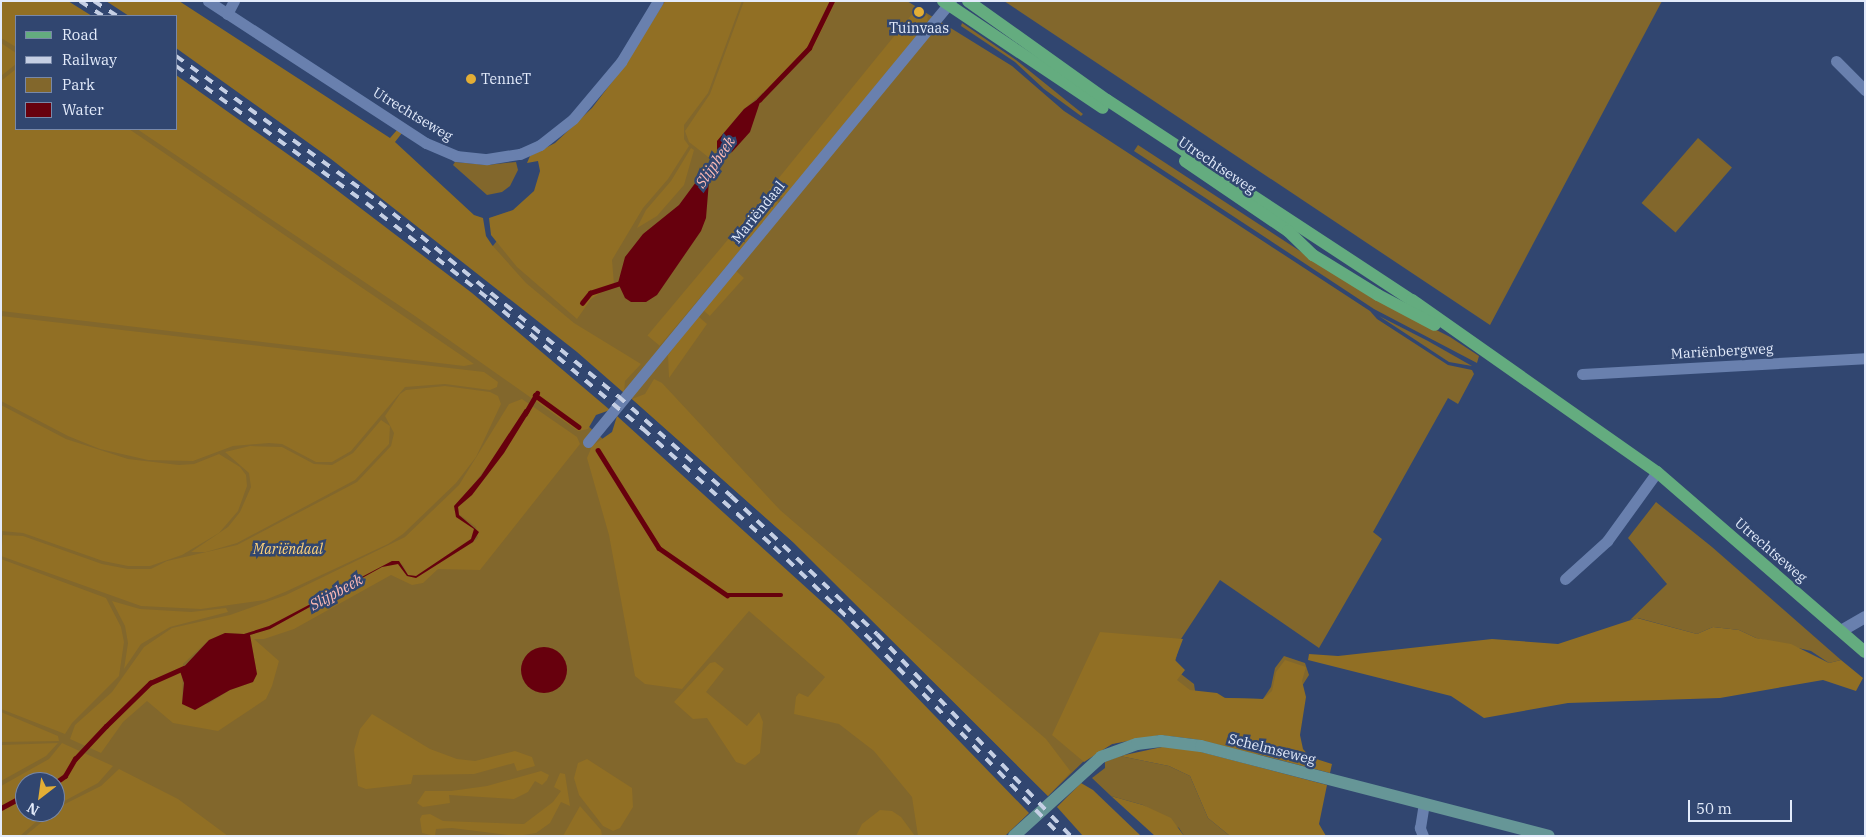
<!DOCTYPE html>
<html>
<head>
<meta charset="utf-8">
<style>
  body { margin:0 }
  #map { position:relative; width:1866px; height:837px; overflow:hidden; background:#314670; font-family:"IBM Plex Serif",serif }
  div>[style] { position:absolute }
  .green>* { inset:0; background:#82672c; transform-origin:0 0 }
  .forest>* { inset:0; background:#916f24; transform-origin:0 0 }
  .water>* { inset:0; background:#67000d }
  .round { border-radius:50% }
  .stream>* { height:4.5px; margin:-2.25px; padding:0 2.25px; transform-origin:2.25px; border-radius:2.25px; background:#67000d }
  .minor>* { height:11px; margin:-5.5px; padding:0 5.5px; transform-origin:5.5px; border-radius:5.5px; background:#6980ae }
  .tertiary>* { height:12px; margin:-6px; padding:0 6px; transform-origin:6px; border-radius:6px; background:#6980ae }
  .secondary>* { height:12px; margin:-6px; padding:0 6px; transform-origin:6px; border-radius:6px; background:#669697 }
  .primary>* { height:12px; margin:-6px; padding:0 6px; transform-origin:6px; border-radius:6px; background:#64ac7f }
  .rail>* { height:4px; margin-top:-2px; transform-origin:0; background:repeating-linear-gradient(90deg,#c5cfe4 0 9px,transparent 0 18px) }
  .dots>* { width:14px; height:14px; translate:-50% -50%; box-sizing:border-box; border:2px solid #314670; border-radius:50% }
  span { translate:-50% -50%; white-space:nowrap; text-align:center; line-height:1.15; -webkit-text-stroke:5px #314670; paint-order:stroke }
  .poi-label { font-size:14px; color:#e3ebfb }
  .left { translate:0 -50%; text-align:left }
  .street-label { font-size:14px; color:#e3ebfb }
  .park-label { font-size:14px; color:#ffd37a; font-style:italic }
  .water-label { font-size:15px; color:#fdbab5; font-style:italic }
  .frame { position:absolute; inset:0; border:2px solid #e3ebfb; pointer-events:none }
  .legend { position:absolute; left:15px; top:15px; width:162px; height:115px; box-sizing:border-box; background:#314670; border:1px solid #7888a8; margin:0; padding:6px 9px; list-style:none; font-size:15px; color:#e3ebfb }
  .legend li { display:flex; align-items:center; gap:10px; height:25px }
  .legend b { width:25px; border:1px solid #7888a8 }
  .north { position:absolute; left:15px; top:772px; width:50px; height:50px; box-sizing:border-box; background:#314670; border:1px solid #7888a8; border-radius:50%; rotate:210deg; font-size:14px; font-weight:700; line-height:20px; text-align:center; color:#e3ebfb }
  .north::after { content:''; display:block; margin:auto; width:18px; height:22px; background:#e3ae35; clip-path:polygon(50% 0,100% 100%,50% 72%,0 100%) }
  .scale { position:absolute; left:1688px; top:800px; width:104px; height:22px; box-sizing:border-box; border:2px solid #e3ebfb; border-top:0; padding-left:6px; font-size:15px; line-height:18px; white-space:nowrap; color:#e3ebfb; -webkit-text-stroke:4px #314670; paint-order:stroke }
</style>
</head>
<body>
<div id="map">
  <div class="green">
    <div style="clip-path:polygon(683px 1px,907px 1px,1012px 66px,1064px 111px,1370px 311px,1377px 319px,1448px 365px,1472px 370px,1474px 374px,1458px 404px,1448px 398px,1373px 532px,1382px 539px,1319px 648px,1220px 580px,1181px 639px,1175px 662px,1177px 671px,1194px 684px,1196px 697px,1263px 699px,1271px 687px,1275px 668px,1284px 656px,1305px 663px,1309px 675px,1258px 755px,1187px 737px,1160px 735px,1135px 738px,1112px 744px,1087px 758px,1048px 796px,793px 542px,579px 352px,475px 269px)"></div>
    <div style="clip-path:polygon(1004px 1px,1662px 1px,1490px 325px)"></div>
    <div style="clip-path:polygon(evenodd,1px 2px,16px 16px,16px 129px,176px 129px,490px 339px,657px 487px,1000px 836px,1px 836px,1px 2px,25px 782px,55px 782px,55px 812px,25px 812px,25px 782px)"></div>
    <div style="clip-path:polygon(962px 23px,1016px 60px,1083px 114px,1081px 116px,1044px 89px,1015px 62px,961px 26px)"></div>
    <div style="left:1698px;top:138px;width:45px;height:86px;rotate:41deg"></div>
    <div style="clip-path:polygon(1138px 145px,1361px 291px,1450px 337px,1479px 356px,1477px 363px,1374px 309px,1134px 151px)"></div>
    <div style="clip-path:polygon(455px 162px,487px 165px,516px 162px,518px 170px,510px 186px,502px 192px,487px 195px,453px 165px)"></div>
    <div style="clip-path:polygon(1379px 316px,1428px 341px,1472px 366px,1449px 362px)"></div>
    <div style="clip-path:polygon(1656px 502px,1712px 547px,1841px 660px,1829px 663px,1811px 651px,1756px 638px,1739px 630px,1713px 627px,1697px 634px,1638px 618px,1630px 620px,1667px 584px,1628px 538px)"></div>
    <div style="clip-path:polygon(1120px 756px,1169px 766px,1190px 776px,1208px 818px,1230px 836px,1184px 836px,1179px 828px,1143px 805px,1111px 796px,1092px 778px,1105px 768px,1105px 762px)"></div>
  </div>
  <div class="forest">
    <div style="clip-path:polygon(1px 1px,68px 1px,92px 16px,16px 16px,16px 47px,1px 38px)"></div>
    <div style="clip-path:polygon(106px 1px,179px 1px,390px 138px,397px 130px,402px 133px,395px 142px,474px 215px,483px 218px,486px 236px,492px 245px,526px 283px,574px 323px,641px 364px,625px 381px,624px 393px,577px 352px,331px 159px,176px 48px,176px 16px,129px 16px)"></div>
    <div style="clip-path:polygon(665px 1px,742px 1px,708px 93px,684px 125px,684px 139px,689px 146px,668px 179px,643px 208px,612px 260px,614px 284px,591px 299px,577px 319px,517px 267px,491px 235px,489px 218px,513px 210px,534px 191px,540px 171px,538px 161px,527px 163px,530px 156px,555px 143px,592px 108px,625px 65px)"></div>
    <div style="clip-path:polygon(744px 1px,836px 1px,812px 50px,744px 109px,717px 141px,717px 153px,712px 160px,689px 142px,685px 131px,710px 94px)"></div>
    <div style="clip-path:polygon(917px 8px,928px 16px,927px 23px,783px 198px,769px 190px)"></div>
    <div style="clip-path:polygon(1px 43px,16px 53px,16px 64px,1px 76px)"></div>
    <div style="clip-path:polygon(16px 69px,16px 129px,129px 129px,474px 364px,464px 366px,1px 311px,1px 81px)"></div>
    <div style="clip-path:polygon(176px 75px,317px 175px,472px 293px,610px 410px,596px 415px,588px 429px,578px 431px,415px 316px,137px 129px,176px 129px)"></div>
    <div style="clip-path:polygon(691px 148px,694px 150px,684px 185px,657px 216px,637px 228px,646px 210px,671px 181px)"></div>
    <div style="left:767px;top:193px;width:16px;height:186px;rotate:40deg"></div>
    <div style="left:735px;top:270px;width:12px;height:51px;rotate:42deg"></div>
    <div style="clip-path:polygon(1px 316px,484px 372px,498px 382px,497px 387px,490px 390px,445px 384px,405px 387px,351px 451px,332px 462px,316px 462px,282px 444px,269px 443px,233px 446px,193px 461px,148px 460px,100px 449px,68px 436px,1px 401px)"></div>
    <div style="clip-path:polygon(698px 316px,707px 324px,669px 378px,668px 355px)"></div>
    <div style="clip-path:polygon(654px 379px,662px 383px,780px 510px,1046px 739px,1071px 772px,1048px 796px,793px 542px,632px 399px,645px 394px)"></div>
    <div style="clip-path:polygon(445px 386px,490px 392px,498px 396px,501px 404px,476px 457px,456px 483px,403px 534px,388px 544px,285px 592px,265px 600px,201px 609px,141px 606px,1px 556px,3px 535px,23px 536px,102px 564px,128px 569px,151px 569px,167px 561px,237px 545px,357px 482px,391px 446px,394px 433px,385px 416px,400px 394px,406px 390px)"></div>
    <div style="clip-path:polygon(evenodd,522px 399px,577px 437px,580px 444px,480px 570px,438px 569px,423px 583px,412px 585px,391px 575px,294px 629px,264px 639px,254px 639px,279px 661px,272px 686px,266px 699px,218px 731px,173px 723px,147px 701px,123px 722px,101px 753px,70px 739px,75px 725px,112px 692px,144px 647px,172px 628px,230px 615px,286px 595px,405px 537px,459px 485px,509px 404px,522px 399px,526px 408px,529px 411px,504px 453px,472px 495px,458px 507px,459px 514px,476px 527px,478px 538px,473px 542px,416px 578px,407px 576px,398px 564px,382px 567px,270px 629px,250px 635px,257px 674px,253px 682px,230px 690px,208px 704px,182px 704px,183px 664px,209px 640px,225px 633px,244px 634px,269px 626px,392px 561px,403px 565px,408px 575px,416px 576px,471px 539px,474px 529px,454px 510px,499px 451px,526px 408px)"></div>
    <div style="clip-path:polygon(1px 405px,66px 439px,128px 459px,179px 465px,194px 464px,219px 454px,240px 467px,246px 475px,247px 486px,238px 511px,219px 533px,182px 555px,150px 566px,128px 566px,103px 561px,23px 533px,1px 531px)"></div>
    <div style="clip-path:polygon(617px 416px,842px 620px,1029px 813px,1005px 836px,918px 836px,912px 797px,874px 751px,839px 724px,794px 714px,796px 697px,799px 693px,808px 697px,825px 677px,749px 611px,682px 689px,645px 684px,635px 676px,609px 535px,587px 458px,592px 446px,612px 432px)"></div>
    <div style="clip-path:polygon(381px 420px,390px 426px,389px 444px,355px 480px,237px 543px,206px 552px,191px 552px,228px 527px,240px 512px,251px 487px,249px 473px,225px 452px,250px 446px,282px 447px,314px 464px,332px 465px,353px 453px)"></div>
    <div style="clip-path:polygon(1px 559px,106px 598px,121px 627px,124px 642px,119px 676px,72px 723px,65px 734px,1px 709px)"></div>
    <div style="clip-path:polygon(112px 601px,140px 609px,191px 612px,226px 608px,228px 612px,170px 627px,141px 644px,124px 669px,128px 643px,125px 626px)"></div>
    <div style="clip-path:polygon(1637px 618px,1697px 634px,1713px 627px,1739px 630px,1756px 638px,1791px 644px,1829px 663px,1841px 660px,1863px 678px,1856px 691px,1823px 680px,1720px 698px,1568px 703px,1484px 718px,1451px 696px,1308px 660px,1309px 654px,1338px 656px,1492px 639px,1558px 644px)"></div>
    <div style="clip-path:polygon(1100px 632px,1183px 639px,1175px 660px,1185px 670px,1177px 680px,1190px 690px,1217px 693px,1225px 698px,1263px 699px,1272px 691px,1276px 672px,1285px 660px,1306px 667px,1302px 681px,1306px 697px,1300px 735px,1303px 749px,1310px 757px,1332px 764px,1330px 773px,1202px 740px,1160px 735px,1112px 744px,1084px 762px,1052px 735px)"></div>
    <div style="clip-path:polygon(715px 662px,724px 669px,706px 692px,747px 726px,759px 712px,763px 722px,760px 753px,745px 765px,736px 762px,707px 718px,693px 719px,674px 702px,710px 663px)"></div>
    <div style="clip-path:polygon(1px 712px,58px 736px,59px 741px,1px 742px)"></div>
    <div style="clip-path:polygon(372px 714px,430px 749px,457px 759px,475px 761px,515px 751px,532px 757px,535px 766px,517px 771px,514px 763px,474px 774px,413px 775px,411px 784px,366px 789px,358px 786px,354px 750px,360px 729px)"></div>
    <div style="clip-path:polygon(58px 743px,46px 756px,1px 781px,1px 745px)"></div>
    <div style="clip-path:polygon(62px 743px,113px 766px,98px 783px,55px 806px,55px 782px,25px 782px,25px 812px,47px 812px,20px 836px,1px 836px,1px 786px,49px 759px)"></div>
    <div style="clip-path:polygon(1162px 747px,1186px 748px,1327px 785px,1319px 824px,1326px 836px,1230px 836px,1208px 818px,1190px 776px,1169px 766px,1120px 756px)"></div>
    <div style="clip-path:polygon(587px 759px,632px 788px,633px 807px,620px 828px,613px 831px,603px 826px,579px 795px,574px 778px,578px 763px)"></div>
    <div style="clip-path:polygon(119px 769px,178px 799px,228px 836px,25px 836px,61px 806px,101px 786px)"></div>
    <div style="clip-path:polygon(541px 771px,549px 775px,547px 780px,542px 785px,535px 781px,528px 792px,514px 799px,449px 795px,450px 803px,423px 807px,417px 803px,425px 791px,451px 791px,487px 786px)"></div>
    <div style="clip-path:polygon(560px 773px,565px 774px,570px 806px,561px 802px,550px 823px,536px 833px,517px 836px,452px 828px,436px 829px,435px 836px,422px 833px,420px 819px,422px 815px,430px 814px,443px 821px,524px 824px,553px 802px,561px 791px,554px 787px)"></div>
    <div style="clip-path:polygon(1081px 783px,1093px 790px,1141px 836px,1083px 836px,1057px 807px)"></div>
    <div style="clip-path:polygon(1111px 796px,1143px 805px,1171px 818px,1184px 836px,1155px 836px)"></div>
    <div style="clip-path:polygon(580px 806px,601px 830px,602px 836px,563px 836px)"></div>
    <div style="clip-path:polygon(880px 810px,892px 811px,901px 817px,915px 836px,856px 836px,862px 824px)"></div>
  </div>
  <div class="water">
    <div style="clip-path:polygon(762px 96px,750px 132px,732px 152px,712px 160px,717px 153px,717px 141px,744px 109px)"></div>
    <div style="clip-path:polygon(707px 167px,710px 169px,706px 218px,701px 231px,657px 295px,646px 302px,631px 302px,625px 298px,618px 283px,625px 257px,643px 234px,679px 205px)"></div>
    <div style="clip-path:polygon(525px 409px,530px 411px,504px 453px,472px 495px,458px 507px,459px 515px,479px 532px,473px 542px,416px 578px,407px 576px,398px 564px,382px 567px,270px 629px,250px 635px,257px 674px,253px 682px,230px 690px,195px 710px,182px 704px,184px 683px,180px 671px,209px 640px,225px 633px,244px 634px,269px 626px,392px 561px,399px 561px,408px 575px,416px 576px,471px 539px,474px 529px,456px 517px,454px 506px,481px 476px)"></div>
    <div class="round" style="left:521px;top:647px;width:46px;height:46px"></div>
  </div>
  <div class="stream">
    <div style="left:759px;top:100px;width:72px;rotate:-46.1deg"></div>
    <div style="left:809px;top:48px;width:52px;rotate:-63.9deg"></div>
    <div style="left:706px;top:172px;width:19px;rotate:-55deg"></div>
    <div style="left:582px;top:303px;width:13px;rotate:-51deg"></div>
    <div style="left:590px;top:293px;width:36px;rotate:-18deg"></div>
    <div style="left:535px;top:395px;width:54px;rotate:36deg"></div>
    <div style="left:525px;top:414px;width:24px;rotate:-60deg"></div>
    <div style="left:598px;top:450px;width:115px;rotate:58.1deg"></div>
    <div style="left:659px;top:548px;width:83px;rotate:34.7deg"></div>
    <div style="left:727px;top:595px;width:54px"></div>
    <div style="left:55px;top:783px;width:12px;rotate:-35deg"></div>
    <div style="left:65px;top:776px;width:20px;rotate:-60deg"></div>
    <div style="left:75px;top:759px;width:45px;rotate:-46.8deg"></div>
    <div style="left:106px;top:726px;width:62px;rotate:-44.3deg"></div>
    <div style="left:150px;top:683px;width:37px;rotate:-24deg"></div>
    <div style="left:1px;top:808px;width:27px;rotate:-28deg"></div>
  </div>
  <div class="minor">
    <div style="left:208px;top:1px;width:260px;rotate:33.1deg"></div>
    <div style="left:426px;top:143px;width:33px;rotate:23deg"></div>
    <div style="left:456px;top:156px;width:31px;rotate:6deg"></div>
    <div style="left:487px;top:159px;width:33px;rotate:-9deg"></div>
    <div style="left:520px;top:154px;width:22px;rotate:-24deg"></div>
    <div style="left:540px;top:145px;width:42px;rotate:-38.2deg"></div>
    <div style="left:573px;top:119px;width:75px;rotate:-49.9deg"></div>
    <div style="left:621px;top:62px;width:71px;rotate:-58.8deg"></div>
    <div style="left:227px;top:14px;width:15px;rotate:-62deg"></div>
    <div style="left:1836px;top:61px;width:41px;rotate:45deg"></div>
    <div style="left:1582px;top:374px;width:283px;rotate:-3.2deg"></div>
    <div style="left:588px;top:442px;width:571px;rotate:-50.54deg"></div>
    <div style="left:1565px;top:579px;width:57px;rotate:-42.1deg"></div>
    <div style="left:1607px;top:541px;width:85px;rotate:-54.1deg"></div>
    <div style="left:1423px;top:836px;width:9px;rotate:-111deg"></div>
    <div style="left:1420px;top:828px;width:24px;rotate:-81deg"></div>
  </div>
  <div class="tertiary">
    <div style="left:1841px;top:631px;width:28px;rotate:-30deg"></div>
  </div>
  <div class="secondary">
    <div style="left:1014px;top:836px;width:118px;rotate:-42.2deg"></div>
    <div style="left:1101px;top:757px;width:38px;rotate:-20deg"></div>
    <div style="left:1137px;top:744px;width:24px;rotate:-7deg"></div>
    <div style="left:1161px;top:741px;width:40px;rotate:7.1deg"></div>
    <div style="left:1201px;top:746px;width:359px;rotate:14.5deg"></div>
  </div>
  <div class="primary">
    <div style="left:943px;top:1px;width:192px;rotate:33.8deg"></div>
    <div style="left:968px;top:1px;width:171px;rotate:35.5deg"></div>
    <div style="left:1107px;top:100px;width:365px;rotate:33.3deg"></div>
    <div style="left:1412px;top:300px;width:299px;rotate:35.1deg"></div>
    <div style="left:1657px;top:472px;width:275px;rotate:40.9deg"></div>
    <div style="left:1185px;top:161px;width:125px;rotate:34.2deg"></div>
    <div style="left:1288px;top:231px;width:35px;rotate:44deg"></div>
    <div style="left:1313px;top:255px;width:76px;rotate:31.6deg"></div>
    <div style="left:1378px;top:295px;width:64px;rotate:27.8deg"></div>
  </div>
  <div class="rail">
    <div style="left:80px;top:1px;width:27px;rotate:33deg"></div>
    <div style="left:94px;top:1px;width:27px;rotate:33deg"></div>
    <div style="left:176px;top:56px;width:250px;rotate:35.7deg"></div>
    <div style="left:379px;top:202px;width:308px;rotate:39.1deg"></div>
    <div style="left:618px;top:396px;width:151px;rotate:41.5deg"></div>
    <div style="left:731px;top:496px;width:201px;rotate:43.4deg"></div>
    <div style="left:877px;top:634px;width:280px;rotate:46.2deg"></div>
    <div style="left:176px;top:66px;width:234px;rotate:35.8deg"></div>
    <div style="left:366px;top:203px;width:156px;rotate:38deg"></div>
    <div style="left:489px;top:299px;width:202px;rotate:40.2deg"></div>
    <div style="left:643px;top:429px;width:176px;rotate:42deg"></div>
    <div style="left:774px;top:547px;width:137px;rotate:43.8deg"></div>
    <div style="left:873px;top:642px;width:270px;rotate:45.9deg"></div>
  </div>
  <div class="dots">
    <div style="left:919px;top:12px;background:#e3ae35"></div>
    <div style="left:471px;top:79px;background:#e3ae35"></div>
  </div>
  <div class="poi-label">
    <span style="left:919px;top:28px">Tuinvaas</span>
    <span class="left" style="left:481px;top:79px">TenneT</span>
  </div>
  <div class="street-label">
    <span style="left:413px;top:114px;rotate:31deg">Utrechtseweg</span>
    <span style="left:1217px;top:165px;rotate:34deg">Utrechtseweg</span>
    <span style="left:758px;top:212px;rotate:-51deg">Mariëndaal</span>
    <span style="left:1722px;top:351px;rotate:-3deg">Mariënbergweg</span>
    <span style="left:1771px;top:550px;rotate:41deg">Utrechtseweg</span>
    <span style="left:1272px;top:749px;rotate:14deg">Schelmseweg</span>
  </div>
  <div class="park-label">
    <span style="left:288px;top:549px">Mariëndaal</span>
  </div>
  <div class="water-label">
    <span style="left:715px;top:162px;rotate:-56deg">Slijpbeek</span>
    <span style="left:336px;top:592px;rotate:-29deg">Slijpbeek</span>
  </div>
  <div class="frame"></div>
  <ul class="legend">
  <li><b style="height:6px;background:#64ac7f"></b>Road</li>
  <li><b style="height:6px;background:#c5cfe4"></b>Railway</li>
  <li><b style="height:14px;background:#82672c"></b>Park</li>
  <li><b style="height:14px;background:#67000d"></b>Water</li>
  </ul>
  <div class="north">N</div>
  <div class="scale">50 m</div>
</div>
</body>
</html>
